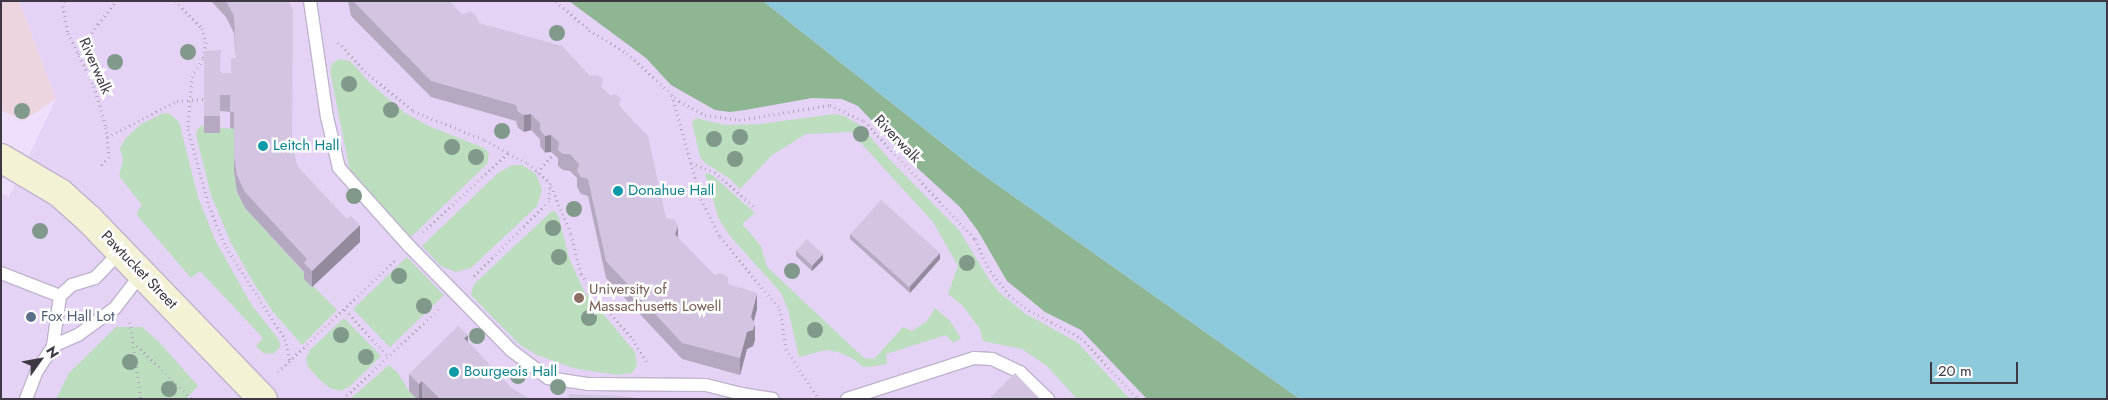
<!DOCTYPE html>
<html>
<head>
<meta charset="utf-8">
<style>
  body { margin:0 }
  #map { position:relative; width:2108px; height:400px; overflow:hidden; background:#eee0fc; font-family:Jost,sans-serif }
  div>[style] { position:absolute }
  .industrial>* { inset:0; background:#edd5e0 }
  .built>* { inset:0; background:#e4d3f5 }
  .green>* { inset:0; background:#bcdebf; transform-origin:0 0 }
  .forest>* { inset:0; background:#8fb692 }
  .water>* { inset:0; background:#8cc9db }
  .path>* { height:3px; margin-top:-1.5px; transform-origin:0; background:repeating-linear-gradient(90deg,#b2a7bd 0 1px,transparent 0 5px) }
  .roads { filter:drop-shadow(1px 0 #c0b3ce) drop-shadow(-1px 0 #c0b3ce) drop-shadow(0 1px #c0b3ce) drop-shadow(0 -1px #c0b3ce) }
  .lane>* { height:12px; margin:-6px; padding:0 6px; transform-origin:6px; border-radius:6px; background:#fff }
  .secondary>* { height:28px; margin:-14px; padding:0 14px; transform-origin:14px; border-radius:14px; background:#f4f2d5 }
  .trees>* { width:16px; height:16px; margin:-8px; border-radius:50%; background:#80998b }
  .wall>* { inset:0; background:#b5a9c2 }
  .shaded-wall>* { inset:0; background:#948a9e; transform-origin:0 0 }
  .building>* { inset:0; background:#d3c5e1; transform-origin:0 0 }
  .dots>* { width:14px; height:14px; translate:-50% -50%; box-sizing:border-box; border:2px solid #fff; border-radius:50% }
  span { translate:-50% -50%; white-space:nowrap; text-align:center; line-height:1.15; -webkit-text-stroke:5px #fff; paint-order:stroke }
  .street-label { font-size:15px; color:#3d3843 }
  .culture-label { font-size:15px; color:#0d838f }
  .left { translate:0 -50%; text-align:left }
  .education-label { font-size:15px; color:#785e54 }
  .service-label { font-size:15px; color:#4e5e75 }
  .frame { position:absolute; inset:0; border:2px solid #3d3843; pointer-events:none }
  .north { position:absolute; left:15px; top:335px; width:50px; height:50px; -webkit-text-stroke:4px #fff; paint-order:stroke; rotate:58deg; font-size:14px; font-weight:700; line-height:20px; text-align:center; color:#3d3843 }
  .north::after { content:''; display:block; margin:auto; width:18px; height:22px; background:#3d3843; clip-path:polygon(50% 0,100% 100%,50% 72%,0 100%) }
  .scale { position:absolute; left:1930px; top:362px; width:88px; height:22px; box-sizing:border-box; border:2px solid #3d3843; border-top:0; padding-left:6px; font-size:15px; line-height:18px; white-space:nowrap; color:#3d3843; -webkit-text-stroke:4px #fff; paint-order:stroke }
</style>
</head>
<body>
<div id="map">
  <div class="industrial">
    <div style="clip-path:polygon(1px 1px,19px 1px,56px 99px,23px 121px,1px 110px)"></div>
  </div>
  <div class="built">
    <div style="clip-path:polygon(19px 1px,763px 1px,975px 169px,1300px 399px,1px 399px,1px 193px,9px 197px,56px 99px)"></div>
  </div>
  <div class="green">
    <div style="clip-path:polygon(339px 59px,350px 61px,371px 84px,405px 113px,429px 126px,484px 148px,489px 153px,487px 164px,411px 237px,350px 171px,330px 71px,332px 64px)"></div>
    <div style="clip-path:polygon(164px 113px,170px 114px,179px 122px,198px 197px,215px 240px,251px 304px,279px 340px,280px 347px,273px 354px,263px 353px,256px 346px,263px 338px,200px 271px,191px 278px,137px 215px,137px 212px,142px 205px,119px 176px,123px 160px,120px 149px,125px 139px,141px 124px)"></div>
    <div style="clip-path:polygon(834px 114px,844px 116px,860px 125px,890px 160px,959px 230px,990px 281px,1001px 294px,1026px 314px,1077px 342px,1130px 399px,1077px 399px,1047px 366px,1022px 349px,983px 341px,980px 329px,963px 306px,948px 294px,958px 266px,933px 222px,851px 132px,806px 134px,772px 155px,740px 189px,729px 178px,705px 163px,700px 157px,692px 122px,696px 118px,725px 125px,761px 124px)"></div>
    <div style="clip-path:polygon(201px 126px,234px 129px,237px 192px,245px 208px,307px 276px,311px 287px,313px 286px,337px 310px,302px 345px,274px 313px,255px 285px,231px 243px,211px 195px,196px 135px,197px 130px)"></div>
    <div style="clip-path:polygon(513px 165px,522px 165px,536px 174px,542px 190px,537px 206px,471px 268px,456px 272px,441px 266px,422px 246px,498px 173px)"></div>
    <div style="clip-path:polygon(707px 173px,712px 175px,755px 213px,742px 224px,761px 246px,767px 267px,864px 358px,874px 359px,903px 327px,912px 331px,927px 321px,935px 308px,950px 321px,961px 338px,953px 343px,946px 335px,886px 354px,887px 364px,869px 367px,863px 367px,854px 359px,838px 352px,826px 350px,799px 357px,788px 309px,781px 293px,730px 236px,719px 219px,705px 174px)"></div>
    <div style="clip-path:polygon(552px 211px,555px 211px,559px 218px,569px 258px,584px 291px,635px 352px,637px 365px,632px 373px,617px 375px,573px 368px,537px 355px,520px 345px,471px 295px,474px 284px)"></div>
    <div style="left:407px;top:257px;width:53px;height:75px;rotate:46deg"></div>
    <div style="clip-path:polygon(344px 318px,381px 356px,349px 387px,340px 391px,330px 388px,322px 382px,308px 367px,306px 359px,310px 350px)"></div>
    <div style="clip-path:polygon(116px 327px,142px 327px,160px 343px,198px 386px,186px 399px,56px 399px,69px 373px)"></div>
    <div style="clip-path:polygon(389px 365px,398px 373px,409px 391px,417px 399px,350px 399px)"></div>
  </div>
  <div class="forest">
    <div style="clip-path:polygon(569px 1px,763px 1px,975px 169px,1300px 399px,1147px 399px,1081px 330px,1045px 312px,1007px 281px,978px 231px,960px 207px,913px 164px,858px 106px,842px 99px,812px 98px,745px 110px,730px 112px,715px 110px,671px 85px,646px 58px)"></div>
  </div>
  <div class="water">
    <div style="clip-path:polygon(763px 1px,2107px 1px,2107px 399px,1300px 399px,975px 169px)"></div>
  </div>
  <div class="path">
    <div style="left:64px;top:1px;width:5px;rotate:101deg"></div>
    <div style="left:63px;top:6px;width:27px;rotate:80deg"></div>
    <div style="left:68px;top:33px;width:59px;rotate:63.9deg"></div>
    <div style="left:94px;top:86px;width:43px;rotate:73.7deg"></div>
    <div style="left:106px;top:127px;width:30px;rotate:84deg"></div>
    <div style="left:109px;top:157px;width:12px;rotate:132deg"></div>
    <div style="left:175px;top:1px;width:38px;rotate:45deg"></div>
    <div style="left:202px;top:28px;width:15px;rotate:74deg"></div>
    <div style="left:206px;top:42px;width:17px;rotate:100deg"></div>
    <div style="left:203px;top:59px;width:20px;rotate:123deg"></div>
    <div style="left:192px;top:76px;width:53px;rotate:94.3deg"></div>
    <div style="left:188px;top:129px;width:80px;rotate:74.7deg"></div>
    <div style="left:209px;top:206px;width:44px;rotate:67.5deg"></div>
    <div style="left:226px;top:247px;width:109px;rotate:57.3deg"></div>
    <div style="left:285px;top:339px;width:23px;rotate:77deg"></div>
    <div style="left:556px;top:1px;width:44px;rotate:41.3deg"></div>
    <div style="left:589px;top:30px;width:44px;rotate:31.2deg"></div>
    <div style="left:627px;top:53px;width:71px;rotate:42.7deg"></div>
    <div style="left:679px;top:101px;width:30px;rotate:28deg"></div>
    <div style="left:705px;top:115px;width:34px;rotate:8deg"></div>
    <div style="left:739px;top:120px;width:92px;rotate:-9.4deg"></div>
    <div style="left:830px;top:105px;width:38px;rotate:25deg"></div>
    <div style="left:864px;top:121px;width:162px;rotate:46.8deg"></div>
    <div style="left:975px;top:239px;width:35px;rotate:65deg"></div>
    <div style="left:990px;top:271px;width:31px;rotate:52deg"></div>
    <div style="left:1009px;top:295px;width:25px;rotate:37deg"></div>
    <div style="left:1029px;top:310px;width:59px;rotate:28.3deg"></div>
    <div style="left:1081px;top:338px;width:83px;rotate:46.9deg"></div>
    <div style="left:338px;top:42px;width:40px;rotate:47deg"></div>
    <div style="left:365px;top:71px;width:62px;rotate:39.8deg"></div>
    <div style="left:413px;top:111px;width:78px;rotate:21.9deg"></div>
    <div style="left:485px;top:140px;width:26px;rotate:29deg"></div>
    <div style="left:78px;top:54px;width:36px;rotate:-56deg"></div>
    <div style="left:98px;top:24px;width:29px;rotate:-52deg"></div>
    <div style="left:672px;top:95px;width:108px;rotate:74.4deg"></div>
    <div style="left:701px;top:199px;width:42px;rotate:63.4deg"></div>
    <div style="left:720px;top:237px;width:94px;rotate:50.2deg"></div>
    <div style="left:780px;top:309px;width:40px;rotate:81.5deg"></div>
    <div style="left:786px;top:349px;width:60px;rotate:56.6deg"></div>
    <div style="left:107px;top:137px;width:79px;rotate:-27.2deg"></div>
    <div style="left:177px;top:101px;width:27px;rotate:-4deg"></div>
    <div style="left:691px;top:163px;width:26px;rotate:21deg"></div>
    <div style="left:715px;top:172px;width:54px;rotate:42deg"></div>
    <div style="left:537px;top:172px;width:25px;rotate:-47deg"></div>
    <div style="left:551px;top:186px;width:52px;rotate:67.4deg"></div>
    <div style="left:571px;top:234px;width:41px;rotate:76deg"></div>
    <div style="left:581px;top:274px;width:44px;rotate:54.2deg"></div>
    <div style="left:607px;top:310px;width:39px;rotate:48deg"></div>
    <div style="left:633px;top:339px;width:27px;rotate:59deg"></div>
    <div style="left:423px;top:232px;width:116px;rotate:-42.9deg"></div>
    <div style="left:508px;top:153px;width:22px;rotate:27deg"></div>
    <div style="left:528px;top:163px;width:30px;rotate:42deg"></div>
    <div style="left:550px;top:183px;width:18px;rotate:93deg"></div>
    <div style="left:549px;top:201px;width:110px;rotate:135deg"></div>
    <div style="left:345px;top:310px;width:63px;rotate:46.9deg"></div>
    <div style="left:130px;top:322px;width:78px;rotate:81.9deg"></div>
    <div style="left:133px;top:342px;width:82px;rotate:44deg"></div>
    <div style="left:278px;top:372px;width:161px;rotate:-43.7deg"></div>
    <div style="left:343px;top:399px;width:134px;rotate:-43.2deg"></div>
  </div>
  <div class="roads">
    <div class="lane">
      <div style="left:310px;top:1px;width:117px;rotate:81.7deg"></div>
      <div style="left:327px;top:117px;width:52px;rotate:76.8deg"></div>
      <div style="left:339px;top:168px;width:105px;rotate:48.1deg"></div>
      <div style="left:409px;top:246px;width:147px;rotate:45.6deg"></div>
      <div style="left:512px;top:351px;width:45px;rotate:36.9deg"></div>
      <div style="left:548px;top:378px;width:40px;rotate:8.5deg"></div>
      <div style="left:588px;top:384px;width:118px;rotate:0.5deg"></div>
      <div style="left:706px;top:385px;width:36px;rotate:14deg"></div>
      <div style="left:741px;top:394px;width:32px;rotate:9deg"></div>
      <div style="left:1px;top:273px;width:63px;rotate:21.3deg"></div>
      <div style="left:53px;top:346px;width:27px;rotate:-24deg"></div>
      <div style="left:78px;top:335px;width:46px;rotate:-36.1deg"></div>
      <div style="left:115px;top:308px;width:44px;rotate:-52.4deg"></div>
      <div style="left:26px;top:399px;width:30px;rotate:-69deg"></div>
      <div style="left:37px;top:371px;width:30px;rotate:-57deg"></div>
      <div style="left:53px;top:346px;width:50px;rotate:-82deg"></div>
      <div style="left:60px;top:296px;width:16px;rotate:-43deg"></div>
      <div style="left:72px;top:285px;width:24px;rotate:-17deg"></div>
      <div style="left:95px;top:278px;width:39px;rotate:-46deg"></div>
      <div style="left:847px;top:399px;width:133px;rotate:-17.9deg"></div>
      <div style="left:974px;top:358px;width:18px;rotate:3deg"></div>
      <div style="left:992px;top:359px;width:31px;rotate:25deg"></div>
      <div style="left:1020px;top:372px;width:39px;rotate:44deg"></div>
    </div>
    <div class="secondary">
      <div style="left:1px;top:158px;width:69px;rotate:30.7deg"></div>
      <div style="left:60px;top:193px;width:39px;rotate:42deg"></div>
      <div style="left:89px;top:219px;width:250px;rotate:46deg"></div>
    </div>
  </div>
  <div class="trees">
    <div style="left:557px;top:33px"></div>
    <div style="left:188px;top:52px"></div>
    <div style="left:115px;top:62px"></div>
    <div style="left:349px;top:84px"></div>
    <div style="left:391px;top:110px"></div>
    <div style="left:22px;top:111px"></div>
    <div style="left:502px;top:131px"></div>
    <div style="left:861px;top:134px"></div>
    <div style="left:740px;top:137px"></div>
    <div style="left:714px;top:139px"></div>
    <div style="left:452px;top:147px"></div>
    <div style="left:476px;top:157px"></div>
    <div style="left:735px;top:159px"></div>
    <div style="left:354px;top:196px"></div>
    <div style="left:574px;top:209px"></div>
    <div style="left:553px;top:228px"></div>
    <div style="left:40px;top:231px"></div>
    <div style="left:559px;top:257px"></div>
    <div style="left:967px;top:263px"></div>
    <div style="left:792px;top:271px"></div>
    <div style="left:399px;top:276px"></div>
    <div style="left:424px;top:306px"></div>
    <div style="left:589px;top:318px"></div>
    <div style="left:815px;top:330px"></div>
    <div style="left:341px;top:335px"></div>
    <div style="left:477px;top:336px"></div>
    <div style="left:366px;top:357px"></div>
    <div style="left:130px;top:362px"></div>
    <div style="left:518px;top:376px"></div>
    <div style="left:558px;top:387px"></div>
    <div style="left:169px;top:389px"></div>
  </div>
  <div class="wall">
    <div style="clip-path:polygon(211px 1px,289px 1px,292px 144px,297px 166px,360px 242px,312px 287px,304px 279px,304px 272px,245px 208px,237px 192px,234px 172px,234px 129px,230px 128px,230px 112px,220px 111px,220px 133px,204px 133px,204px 51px,221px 73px,231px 73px,236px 58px,234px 33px,226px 17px)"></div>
    <div style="clip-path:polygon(348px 1px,449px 1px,462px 15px,603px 89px,621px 108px,666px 218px,678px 238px,714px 275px,728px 284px,757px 309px,754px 321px,755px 340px,753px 346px,747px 349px,740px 375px,682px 359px,606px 278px,588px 196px,581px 194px,577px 187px,577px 178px,570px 171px,563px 170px,558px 166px,558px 158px,551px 152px,545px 153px,540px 146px,540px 139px,531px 130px,524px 132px,518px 128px,516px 121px,431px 97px,351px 16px)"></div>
    <div style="clip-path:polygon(850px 234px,940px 259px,910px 293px,850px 239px)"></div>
    <div style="clip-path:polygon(796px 250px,823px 260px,812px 271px,796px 256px)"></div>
    <div style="clip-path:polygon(468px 342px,511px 388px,529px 399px,423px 399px,422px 398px,421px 399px,417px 399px,409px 391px,409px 374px)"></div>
  </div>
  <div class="shaded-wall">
    <div style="clip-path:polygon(531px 114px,531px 130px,524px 132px,524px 115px)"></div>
    <div style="left:551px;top:135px;width:17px;height:6px;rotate:90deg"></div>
    <div style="clip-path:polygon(360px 225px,360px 242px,312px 287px,312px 271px)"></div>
    <div style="clip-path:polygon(678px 226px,678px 243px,675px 234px)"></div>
    <div style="clip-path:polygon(940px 253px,940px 259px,910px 293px,910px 287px)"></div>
    <div style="clip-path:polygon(823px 254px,823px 260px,812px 271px,812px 266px)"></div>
    <div style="clip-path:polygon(757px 293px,757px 309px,751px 331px,755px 324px,755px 340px,753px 346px,747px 349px,740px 375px,740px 358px)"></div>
    <div style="clip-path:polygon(468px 335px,468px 352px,464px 338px)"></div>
    <div style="clip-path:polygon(422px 381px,422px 398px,419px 399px,419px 384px)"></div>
  </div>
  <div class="building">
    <div style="clip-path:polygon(226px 1px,289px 1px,293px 11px,292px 144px,297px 166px,347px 219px,351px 216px,360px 225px,312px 271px,304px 263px,307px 259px,245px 192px,237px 175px,234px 156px,234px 112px,230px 112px,230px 95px,220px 95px,220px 116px,204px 116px,204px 51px,221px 50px,220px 73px,231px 73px,231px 58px,236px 58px,234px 16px)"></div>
    <div style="clip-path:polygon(353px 1px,449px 1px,462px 15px,470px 11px,476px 16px,479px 23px,562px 46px,590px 76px,598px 75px,603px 80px,601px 87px,609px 96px,616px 94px,621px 99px,619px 106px,648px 136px,666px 218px,675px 220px,678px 226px,675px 234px,714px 275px,721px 273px,728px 277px,728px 284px,757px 293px,751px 317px,755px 324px,753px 330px,747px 332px,740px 358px,682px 343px,606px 261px,588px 179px,581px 177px,577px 171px,579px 164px,570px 154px,563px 154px,558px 150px,559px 142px,551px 135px,545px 136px,540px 130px,540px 123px,531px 114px,524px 115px,518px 112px,516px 105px,431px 81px)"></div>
    <div style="left:881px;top:200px;width:79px;height:46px;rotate:42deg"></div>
    <div style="left:807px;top:239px;width:22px;height:16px;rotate:43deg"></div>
    <div style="clip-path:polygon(458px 326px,468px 335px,464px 338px,511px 388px,529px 399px,440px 399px,422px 381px,419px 384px,409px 374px)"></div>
    <div style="clip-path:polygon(1015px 373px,1040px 399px,989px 399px)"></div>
    <div style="clip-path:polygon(569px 394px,622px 396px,646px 399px,568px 399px,569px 399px)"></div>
  </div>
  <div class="dots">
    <div style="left:263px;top:146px;background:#0f9aa8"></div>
    <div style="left:618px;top:191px;background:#0f9aa8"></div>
    <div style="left:579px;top:298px;background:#8d6e63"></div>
    <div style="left:31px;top:317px;background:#5c6f8a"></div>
    <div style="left:454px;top:372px;background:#0f9aa8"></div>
  </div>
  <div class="street-label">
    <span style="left:95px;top:66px;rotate:66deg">Riverwalk</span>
    <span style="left:897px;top:139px;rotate:46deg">Riverwalk</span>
    <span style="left:139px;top:270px;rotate:46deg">Pawtucket Street</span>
  </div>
  <div class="culture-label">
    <span class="left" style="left:273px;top:146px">Leitch Hall</span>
    <span class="left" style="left:628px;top:191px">Donahue Hall</span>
    <span class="left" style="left:464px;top:372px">Bourgeois Hall</span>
  </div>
  <div class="education-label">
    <span class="left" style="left:589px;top:298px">University of<br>Massachusetts Lowell</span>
  </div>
  <div class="service-label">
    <span class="left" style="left:41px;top:317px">Fox Hall Lot</span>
  </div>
  <div class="frame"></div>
  <div class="north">N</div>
  <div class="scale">20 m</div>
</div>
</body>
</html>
